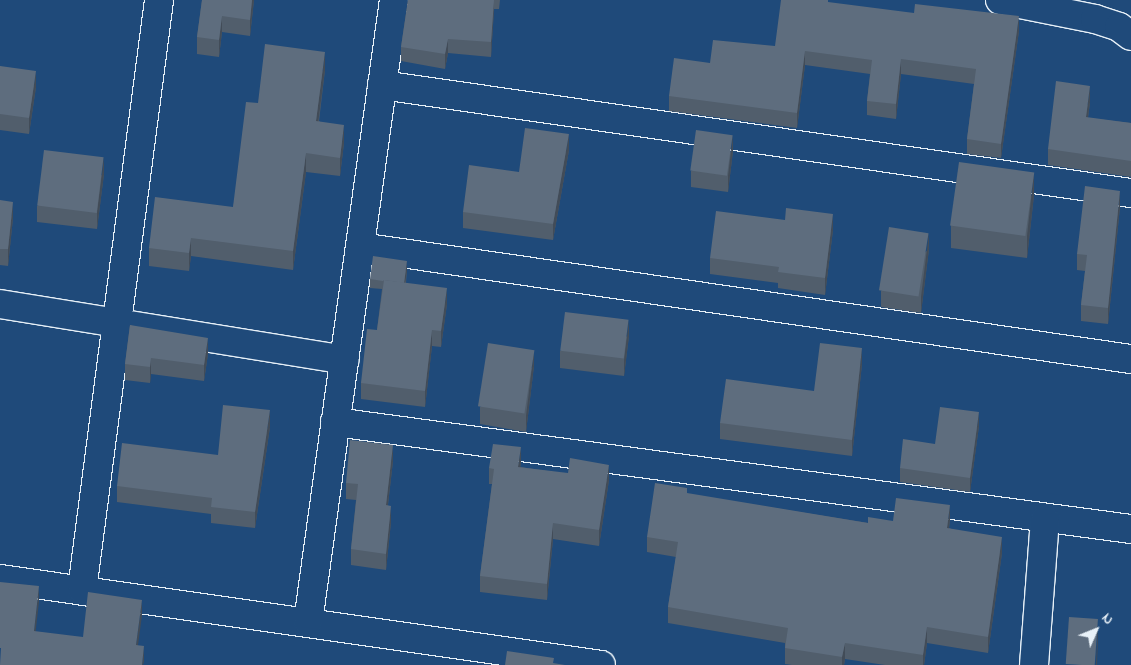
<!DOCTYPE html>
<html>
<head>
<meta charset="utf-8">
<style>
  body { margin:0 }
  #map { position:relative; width:1131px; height:665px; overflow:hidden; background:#1f4a7a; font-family:"Indie Flower",sans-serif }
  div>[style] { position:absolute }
  .roads { filter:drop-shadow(1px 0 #e8f1f8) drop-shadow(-1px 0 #e8f1f8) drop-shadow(0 1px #e8f1f8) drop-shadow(0 -1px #e8f1f8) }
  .minor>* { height:28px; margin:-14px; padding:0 14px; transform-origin:14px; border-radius:14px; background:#1f4a7a }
  .wall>* { inset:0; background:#515e6c }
  .shaded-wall>* { inset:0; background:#424c58 }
  .building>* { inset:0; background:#5e6d7e; transform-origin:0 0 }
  span { translate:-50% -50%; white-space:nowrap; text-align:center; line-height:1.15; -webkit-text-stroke:4px #1f4a7a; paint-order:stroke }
  .north { position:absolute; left:1071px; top:605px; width:50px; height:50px; -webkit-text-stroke:4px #1f4a7a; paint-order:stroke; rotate:46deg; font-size:14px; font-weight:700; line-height:20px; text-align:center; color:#e8f1f8 }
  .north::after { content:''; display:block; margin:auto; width:18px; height:22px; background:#e8f1f8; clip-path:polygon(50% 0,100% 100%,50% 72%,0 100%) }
</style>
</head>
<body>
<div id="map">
  <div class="roads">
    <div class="minor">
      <div style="left:1000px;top:0;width:97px;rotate:11.3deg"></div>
      <div style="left:1095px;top:19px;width:25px;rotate:18deg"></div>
      <div style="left:1119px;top:27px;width:15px;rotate:37deg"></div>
      <div style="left:382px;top:85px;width:757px;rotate:8.21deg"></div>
      <div style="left:360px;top:247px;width:779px;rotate:8.27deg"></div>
      <div style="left:0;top:304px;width:349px;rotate:9.2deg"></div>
      <div style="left:335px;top:422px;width:803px;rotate:7.66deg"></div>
      <div style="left:0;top:579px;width:607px;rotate:8.14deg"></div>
      <div style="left:82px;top:590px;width:595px;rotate:-82.56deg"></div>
      <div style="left:308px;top:622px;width:628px;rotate:-82.13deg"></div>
      <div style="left:1034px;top:665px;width:146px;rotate:-85.7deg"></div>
    </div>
  </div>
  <div class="wall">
    <div style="clip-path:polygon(202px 0,254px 0,250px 36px,222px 32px,219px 57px,197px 54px,197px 37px)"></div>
    <div style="clip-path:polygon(408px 0,500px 0,499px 9px,494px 9px,491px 57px,448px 53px,445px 69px,401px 61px,401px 47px)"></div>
    <div style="clip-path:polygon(830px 3px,1019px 31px,1001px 158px,967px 154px,967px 139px,974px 84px,901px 74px,896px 119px,867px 115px,867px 101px,870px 74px,805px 65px,797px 128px,669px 111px,669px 96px,775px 46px)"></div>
    <div style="clip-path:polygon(0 66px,36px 87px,29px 134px,0 130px)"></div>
    <div style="clip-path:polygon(325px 70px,319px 121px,344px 143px,340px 176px,306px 172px,293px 270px,191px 256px,189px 271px,149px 266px,149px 248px,233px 207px,258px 103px)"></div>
    <div style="clip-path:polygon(1090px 102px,1088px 118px,1131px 123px,1131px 177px,1048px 165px,1048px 149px)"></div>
    <div style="clip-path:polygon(569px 150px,553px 240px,463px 228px,463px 212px)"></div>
    <div style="clip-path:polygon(733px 151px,728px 192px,691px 187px,691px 171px)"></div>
    <div style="clip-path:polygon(104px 174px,97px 229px,37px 222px,37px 206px)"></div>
    <div style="clip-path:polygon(1034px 195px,1027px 258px,951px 248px,951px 225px)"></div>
    <div style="clip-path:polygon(0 200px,13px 218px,8px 266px,0 265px)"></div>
    <div style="clip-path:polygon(1120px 207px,1108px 324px,1081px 321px,1081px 305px,1085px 271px,1077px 270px,1077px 254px)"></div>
    <div style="clip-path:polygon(833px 230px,825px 295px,778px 288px,778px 283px,710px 274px,710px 258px)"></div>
    <div style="clip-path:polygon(929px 249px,921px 313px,881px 307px,881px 291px)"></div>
    <div style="clip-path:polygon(407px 270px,406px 283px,447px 304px,441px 347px,432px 346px,425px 407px,361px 399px,361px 383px,377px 330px,382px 289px,370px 288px,370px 279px)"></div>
    <div style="clip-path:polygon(130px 325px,208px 354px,204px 381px,151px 374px,150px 383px,125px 380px,125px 364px)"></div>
    <div style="clip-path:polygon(629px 336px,624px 376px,560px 368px,560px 351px)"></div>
    <div style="clip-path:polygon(862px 364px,852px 456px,720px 439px,720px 423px,814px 391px)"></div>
    <div style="clip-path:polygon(534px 366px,526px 432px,480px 424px,480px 407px)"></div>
    <div style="clip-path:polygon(979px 426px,970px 492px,900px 482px,900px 468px,935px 444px)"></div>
    <div style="clip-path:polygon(270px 427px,255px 528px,211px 523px,211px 514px,117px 502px,117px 486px,218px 455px)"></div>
    <div style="clip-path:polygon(393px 461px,388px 505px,391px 522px,386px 570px,351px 565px,351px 549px,356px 500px,346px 499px,346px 483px)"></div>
    <div style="clip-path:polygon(521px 463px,520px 467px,609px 480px,599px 546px,553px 539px,547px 600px,480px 592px,480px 576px,492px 484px,489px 484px,489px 468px)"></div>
    <div style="clip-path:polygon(687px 494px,868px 523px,893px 521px,950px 520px,949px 528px,1002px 553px,988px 653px,927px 643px,924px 665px,885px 665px,845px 659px,844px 665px,792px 665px,785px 664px,785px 643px,668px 623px,668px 607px,676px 557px,647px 552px,647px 537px)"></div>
  </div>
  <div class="shaded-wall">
    <div style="clip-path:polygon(252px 0,254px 0,250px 36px,250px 20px)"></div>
    <div style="clip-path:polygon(494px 0,494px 9px,491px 57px,491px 42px)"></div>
    <div style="clip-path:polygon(222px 16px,222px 32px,219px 57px,219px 40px)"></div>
    <div style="clip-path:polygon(1019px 16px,1019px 31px,1001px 158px,1001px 144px)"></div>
    <div style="clip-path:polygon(448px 39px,448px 53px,445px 69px,445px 54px)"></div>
    <div style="clip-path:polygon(805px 51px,805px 65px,797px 128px,797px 113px)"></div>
    <div style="clip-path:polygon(325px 52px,325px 70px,316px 139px,316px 121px)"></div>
    <div style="clip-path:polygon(901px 59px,901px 74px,896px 119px,896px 104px)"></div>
    <div style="clip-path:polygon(36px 71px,36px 87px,29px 134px,29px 118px)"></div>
    <div style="clip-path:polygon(1090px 86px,1090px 102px,1086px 133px,1086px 117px)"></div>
    <div style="clip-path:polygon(344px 125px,344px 143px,340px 176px,340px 158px)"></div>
    <div style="clip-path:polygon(569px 134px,569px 150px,553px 240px,553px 224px)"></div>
    <div style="clip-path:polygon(733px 135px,733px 151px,728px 192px,728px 176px)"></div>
    <div style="clip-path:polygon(306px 153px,306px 172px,293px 270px,293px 251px)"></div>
    <div style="clip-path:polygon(104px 157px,104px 174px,97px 229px,97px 213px)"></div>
    <div style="clip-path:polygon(1034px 172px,1034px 195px,1027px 258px,1027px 236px)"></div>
    <div style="clip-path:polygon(1120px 191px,1120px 207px,1108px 324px,1108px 308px)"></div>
    <div style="clip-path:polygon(13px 202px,13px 218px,8px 266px,8px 249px)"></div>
    <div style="clip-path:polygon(833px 214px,833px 230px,825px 295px,825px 278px)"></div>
    <div style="clip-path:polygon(929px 233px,929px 249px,921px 313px,921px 297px)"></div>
    <div style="clip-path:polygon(191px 238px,191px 256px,189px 271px,189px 253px)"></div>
    <div style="clip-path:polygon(407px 261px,407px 270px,404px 293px,404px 284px)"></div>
    <div style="clip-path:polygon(447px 288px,447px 304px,441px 347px,441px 331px)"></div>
    <div style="clip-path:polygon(629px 320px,629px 336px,624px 376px,624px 360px)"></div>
    <div style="clip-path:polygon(432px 330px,432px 346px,425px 407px,425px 391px)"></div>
    <div style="clip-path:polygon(208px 338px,208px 354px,204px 381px,204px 365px)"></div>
    <div style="clip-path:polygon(862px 348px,862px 364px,852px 456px,852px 440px)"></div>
    <div style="clip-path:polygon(534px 350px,534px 366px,526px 432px,526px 416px)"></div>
    <div style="clip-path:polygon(151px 358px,151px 374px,150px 383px,150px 367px)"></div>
    <div style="clip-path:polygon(270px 410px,270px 427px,255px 528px,255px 512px)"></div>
    <div style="clip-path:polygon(979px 412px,979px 426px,970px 492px,970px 478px)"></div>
    <div style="clip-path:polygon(393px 445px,393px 461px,386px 521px,386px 505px)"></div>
    <div style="clip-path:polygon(521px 447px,521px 463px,518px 482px,518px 467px)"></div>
    <div style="clip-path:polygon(609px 465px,609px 480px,599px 546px,599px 530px)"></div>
    <div style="clip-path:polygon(950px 505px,950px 520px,947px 544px,947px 528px)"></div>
    <div style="clip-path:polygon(391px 506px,391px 522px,386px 570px,386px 554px)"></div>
    <div style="clip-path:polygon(553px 523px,553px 539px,547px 600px,547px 584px)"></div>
    <div style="clip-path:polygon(1002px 537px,1002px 553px,988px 653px,988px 637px)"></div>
    <div style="clip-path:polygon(39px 586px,39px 602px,34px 646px,34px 631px)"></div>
    <div style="clip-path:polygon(142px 600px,142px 615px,136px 661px,136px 645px)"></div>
    <div style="clip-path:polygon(1098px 619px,1098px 635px,1097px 665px,1096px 665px)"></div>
    <div style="clip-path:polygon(927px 627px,927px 643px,924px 665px,923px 665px,923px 655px)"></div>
    <div style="clip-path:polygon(845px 643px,845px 659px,844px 665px,842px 665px,842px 657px)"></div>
    <div style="clip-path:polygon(144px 646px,144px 662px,143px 665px,142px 665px)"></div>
  </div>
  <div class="building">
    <div style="clip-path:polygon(202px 0,252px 0,250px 20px,222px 16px,219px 40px,197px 37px)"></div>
    <div style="clip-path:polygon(408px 0,494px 0,491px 42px,448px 39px,445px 54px,401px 47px)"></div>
    <div style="clip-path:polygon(781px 0,828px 0,828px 2px,914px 13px,915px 4px,1019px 16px,1001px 144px,967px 139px,976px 69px,901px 59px,896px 104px,867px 101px,872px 60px,805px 51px,797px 113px,669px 96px,674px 58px,710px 63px,713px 40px,775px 46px)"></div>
    <div style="clip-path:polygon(265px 44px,325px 52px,316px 121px,344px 125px,340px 158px,306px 153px,293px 251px,191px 238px,189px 253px,149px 248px,155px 197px,233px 207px,246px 102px,258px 103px)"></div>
    <div style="clip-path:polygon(0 66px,36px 71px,29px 118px,0 114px)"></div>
    <div style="clip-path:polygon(1056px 81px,1090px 86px,1086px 117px,1131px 123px,1131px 161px,1048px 149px)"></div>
    <div style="clip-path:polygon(525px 128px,569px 134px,553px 224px,463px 212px,469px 165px,519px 172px)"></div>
    <div style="left:696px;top:130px;width:37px;height:41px;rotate:8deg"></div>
    <div style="left:44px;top:150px;width:60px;height:56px;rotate:7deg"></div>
    <div style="left:959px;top:162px;width:76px;height:64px;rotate:8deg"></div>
    <div style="clip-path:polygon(1085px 186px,1120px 191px,1108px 308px,1081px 305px,1087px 255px,1077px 254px)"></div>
    <div style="clip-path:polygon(0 200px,13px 202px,8px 249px,0 249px)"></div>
    <div style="clip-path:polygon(786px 208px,833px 214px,825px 278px,778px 272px,779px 267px,710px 258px,716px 211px,785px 220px)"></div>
    <div style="left:889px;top:227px;width:40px;height:64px;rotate:9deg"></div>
    <div style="clip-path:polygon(373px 256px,407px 261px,404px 283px,384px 280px,383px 281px,370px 279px)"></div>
    <div style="clip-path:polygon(384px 280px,447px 288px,441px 331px,432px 330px,425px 391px,361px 383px,367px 329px,377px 330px)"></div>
    <div style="left:565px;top:312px;width:64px;height:39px;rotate:7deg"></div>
    <div style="clip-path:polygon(130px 325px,208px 338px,204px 365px,151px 358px,150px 367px,125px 364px)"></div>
    <div style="left:488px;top:343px;width:47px;height:64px;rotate:9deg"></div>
    <div style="clip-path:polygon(820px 343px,862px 348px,852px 440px,720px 423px,726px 379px,814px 391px)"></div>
    <div style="clip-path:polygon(223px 405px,270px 410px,255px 512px,211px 507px,212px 498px,117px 486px,122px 443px,218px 455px)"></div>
    <div style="clip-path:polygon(940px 407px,979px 412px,970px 478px,900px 468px,903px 439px,935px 444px)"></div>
    <div style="clip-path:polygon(350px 440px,393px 445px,386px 505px,391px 506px,386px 554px,351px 549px,358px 484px,346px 483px)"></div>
    <div style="clip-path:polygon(493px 444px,521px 447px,518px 467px,568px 473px,570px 458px,609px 465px,599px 530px,553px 523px,547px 584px,480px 576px,494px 469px,489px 468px)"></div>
    <div style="clip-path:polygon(655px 483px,687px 488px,687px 493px,868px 523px,868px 517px,893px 521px,896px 498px,950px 505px,947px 528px,1002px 537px,988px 637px,927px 627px,923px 655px,845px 643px,842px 657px,785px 648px,788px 628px,668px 607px,678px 542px,647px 537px)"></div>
    <div style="clip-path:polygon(0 582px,39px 586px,34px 631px,83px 637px,88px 592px,142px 600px,136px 645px,144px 646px,142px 665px,0 665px,1px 648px,0 648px)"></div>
    <div style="left:1069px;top:617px;width:29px;height:47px;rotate:4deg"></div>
    <div style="clip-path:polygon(507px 651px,554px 658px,553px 663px,565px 665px,505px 665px)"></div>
  </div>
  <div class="north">N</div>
</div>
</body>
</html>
